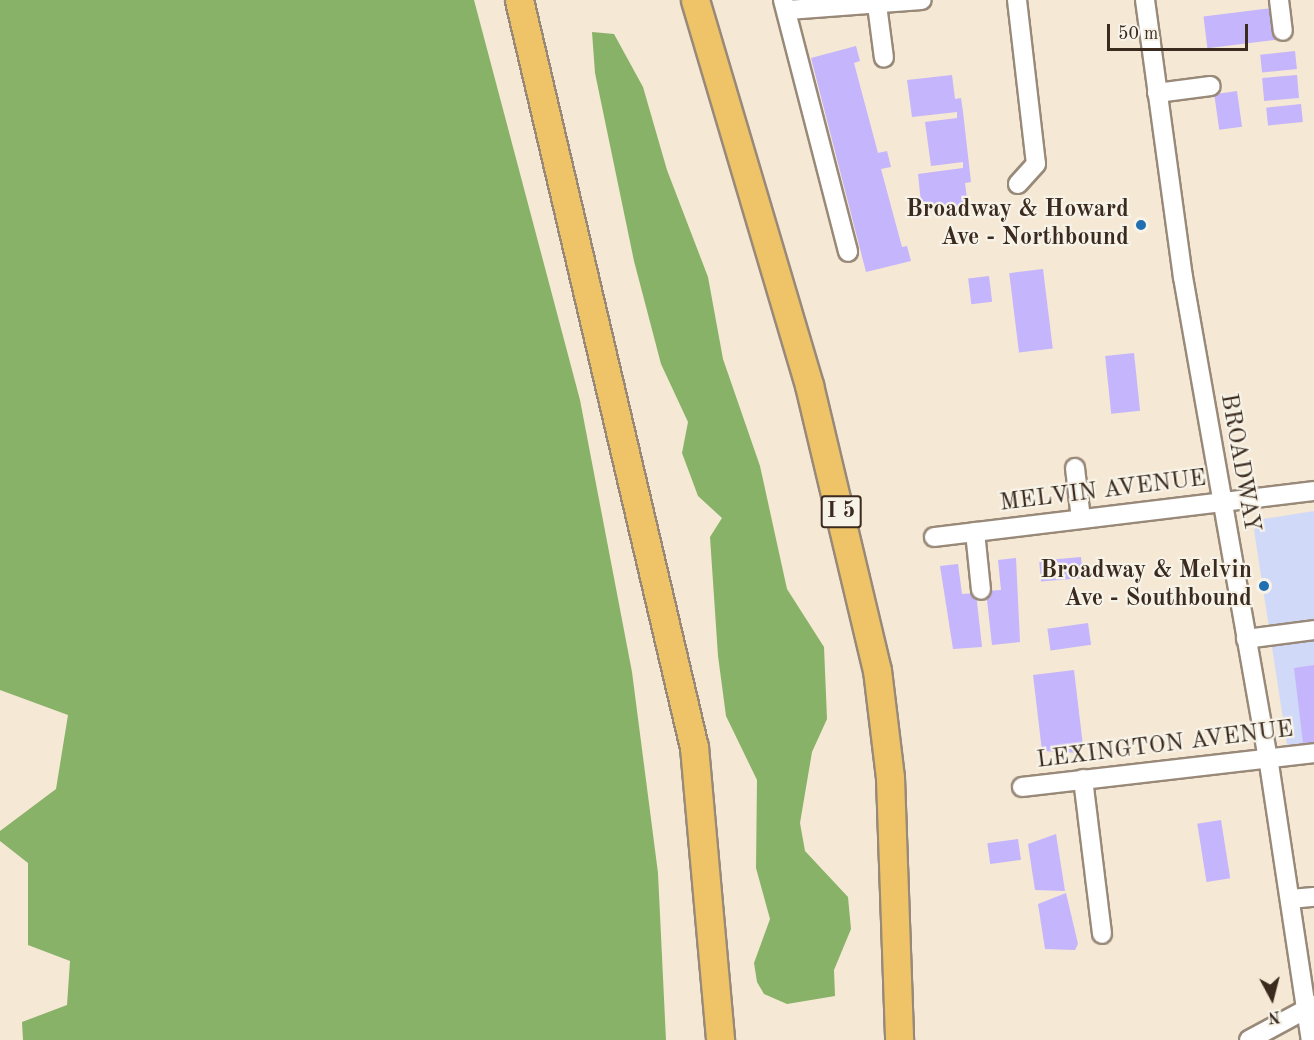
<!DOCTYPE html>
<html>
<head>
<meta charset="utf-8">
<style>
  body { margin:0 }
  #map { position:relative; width:1314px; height:1040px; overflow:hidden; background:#f5e8d4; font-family:"Old Standard TT",serif }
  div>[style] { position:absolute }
  .built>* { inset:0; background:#d1d9f9 }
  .forest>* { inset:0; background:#88b268 }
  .building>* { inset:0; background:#c4b5fc; transform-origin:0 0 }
  .roads { filter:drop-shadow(2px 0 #988979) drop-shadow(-2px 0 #988979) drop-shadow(0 2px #988979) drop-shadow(0 -2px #988979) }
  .minor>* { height:18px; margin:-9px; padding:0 9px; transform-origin:9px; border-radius:9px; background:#fff }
  .highway>* { height:27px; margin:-13.5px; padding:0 13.5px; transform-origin:13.5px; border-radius:13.5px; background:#efc469 }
  .dots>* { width:16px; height:16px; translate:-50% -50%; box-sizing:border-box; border:3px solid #f7f3e8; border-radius:50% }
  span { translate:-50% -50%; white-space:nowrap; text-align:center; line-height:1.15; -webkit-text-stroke:4.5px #f7f3e8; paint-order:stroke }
  .shield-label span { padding:2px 4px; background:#f7f3e8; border:2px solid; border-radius:4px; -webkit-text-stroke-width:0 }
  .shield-label { font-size:22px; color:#3b2a1e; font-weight:700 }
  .poi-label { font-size:24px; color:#3b2a1e; font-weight:700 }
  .right { translate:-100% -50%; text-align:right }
  .street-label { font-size:24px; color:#3b2a1e }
  .north { position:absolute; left:1242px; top:968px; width:60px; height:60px; -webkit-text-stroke:4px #f7f3e8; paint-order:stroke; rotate:173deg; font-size:16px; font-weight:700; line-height:24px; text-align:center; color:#3b2a1e }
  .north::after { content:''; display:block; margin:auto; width:21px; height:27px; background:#3b2a1e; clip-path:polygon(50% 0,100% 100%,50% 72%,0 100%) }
  .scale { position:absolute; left:1107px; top:24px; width:141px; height:27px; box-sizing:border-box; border:3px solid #3b2a1e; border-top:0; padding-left:8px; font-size:18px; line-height:21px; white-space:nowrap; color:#3b2a1e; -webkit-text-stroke:4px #f7f3e8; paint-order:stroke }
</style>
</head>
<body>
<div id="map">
  <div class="built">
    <div style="clip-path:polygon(1314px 511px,1314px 748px,1293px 750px,1287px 745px,1254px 530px,1263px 519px)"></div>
  </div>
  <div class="forest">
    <div style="clip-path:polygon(0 0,474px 0,580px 400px,632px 672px,658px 873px,666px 1040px,23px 1040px,22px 1022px,67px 1005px,70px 961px,28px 945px,28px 863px,0 841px,0 831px,56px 789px,68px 715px,0 690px)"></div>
    <div style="clip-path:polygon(592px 32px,614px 34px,643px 87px,667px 170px,708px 277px,723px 359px,760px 466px,787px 589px,824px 647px,827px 719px,812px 752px,800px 823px,805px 851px,848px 897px,851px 929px,834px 970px,835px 996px,787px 1004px,764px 994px,757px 982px,754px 963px,770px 919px,756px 868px,757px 780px,726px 716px,718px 656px,710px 537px,722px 518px,698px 496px,682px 453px,688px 422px,661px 364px,634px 261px,595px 73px)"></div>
  </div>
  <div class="building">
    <div style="left:1272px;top:8px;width:32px;height:69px;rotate:83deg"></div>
    <div style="clip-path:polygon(856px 46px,860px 61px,854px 63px,878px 153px,887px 151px,891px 167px,881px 169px,902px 247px,907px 246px,911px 261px,866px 272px,811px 58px)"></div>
    <div style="left:1295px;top:51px;width:18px;height:35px;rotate:84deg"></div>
    <div style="clip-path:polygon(952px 75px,955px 99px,961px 98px,963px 112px,971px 182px,965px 183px,968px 206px,922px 212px,918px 174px,963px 168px,963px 162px,931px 166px,925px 122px,957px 118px,957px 112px,912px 117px,907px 80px)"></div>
    <div style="left:1297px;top:75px;width:23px;height:35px;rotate:85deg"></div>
    <div style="left:1237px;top:91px;width:36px;height:23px;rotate:82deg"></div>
    <div style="left:1301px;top:104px;width:18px;height:35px;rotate:84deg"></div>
    <div style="left:1043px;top:269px;width:80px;height:34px;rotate:83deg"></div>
    <div style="left:989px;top:276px;width:26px;height:21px;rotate:83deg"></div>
    <div style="left:1134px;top:353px;width:58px;height:29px;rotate:84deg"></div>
    <div style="left:1081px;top:557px;width:21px;height:42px;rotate:85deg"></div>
    <div style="clip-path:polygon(1016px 558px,1020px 642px,992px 645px,986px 591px,1001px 590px,998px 560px)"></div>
    <div style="clip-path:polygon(958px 564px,962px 594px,976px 593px,982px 647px,953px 649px,940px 566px)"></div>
    <div style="left:1088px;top:623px;width:22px;height:41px;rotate:82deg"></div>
    <div style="clip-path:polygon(1314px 665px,1314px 742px,1303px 743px,1294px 668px)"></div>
    <div style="clip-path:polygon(1074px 670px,1083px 746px,1080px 753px,1042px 751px,1033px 675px)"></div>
    <div style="left:1221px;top:820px;width:59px;height:24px;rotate:81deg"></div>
    <div style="clip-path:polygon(1056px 834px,1065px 891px,1035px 890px,1028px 844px)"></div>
    <div style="left:1018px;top:839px;width:21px;height:31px;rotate:82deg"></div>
    <div style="clip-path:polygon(1066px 893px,1078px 944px,1075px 950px,1045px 949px,1038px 904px)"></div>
  </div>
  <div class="roads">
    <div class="minor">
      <div style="left:783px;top:0;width:260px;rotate:75.5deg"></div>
      <div style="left:1017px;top:0;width:165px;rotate:83.4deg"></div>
      <div style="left:1036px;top:164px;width:27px;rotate:132deg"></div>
      <div style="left:1145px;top:0;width:280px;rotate:82.2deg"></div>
      <div style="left:1183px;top:277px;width:487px;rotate:80deg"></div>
      <div style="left:1268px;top:757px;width:286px;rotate:81.4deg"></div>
      <div style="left:1279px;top:0;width:31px;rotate:83deg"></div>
      <div style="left:877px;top:5px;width:53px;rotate:82.5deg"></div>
      <div style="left:788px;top:10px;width:134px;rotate:-4.3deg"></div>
      <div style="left:1157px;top:93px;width:54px;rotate:-7.4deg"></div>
      <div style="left:1075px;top:468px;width:51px;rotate:83.3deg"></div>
      <div style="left:975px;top:532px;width:58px;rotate:84.1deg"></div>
      <div style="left:934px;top:537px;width:383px;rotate:-6.9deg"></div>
      <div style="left:1246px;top:639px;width:69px;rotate:-7.5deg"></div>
      <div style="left:1083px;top:779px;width:156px;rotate:83deg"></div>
      <div style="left:1022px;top:787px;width:294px;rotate:-6.6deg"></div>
      <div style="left:1290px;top:899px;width:24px;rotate:-5deg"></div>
      <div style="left:1249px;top:1040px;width:74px;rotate:-28.3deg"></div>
    </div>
    <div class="highway">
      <div style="left:519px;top:0;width:767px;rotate:76.82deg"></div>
      <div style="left:694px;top:747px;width:294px;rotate:84.9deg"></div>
      <div style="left:695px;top:0;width:402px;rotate:73.5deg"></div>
      <div style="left:809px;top:385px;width:293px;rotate:76.6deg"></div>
      <div style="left:877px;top:670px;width:109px;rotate:83.1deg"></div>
      <div style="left:890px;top:778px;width:262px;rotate:88deg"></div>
    </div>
  </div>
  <div class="dots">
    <div style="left:1141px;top:225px;background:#1f6fb2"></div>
    <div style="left:1264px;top:586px;background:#1f6fb2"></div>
  </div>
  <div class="shield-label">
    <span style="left:841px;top:512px">I 5</span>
  </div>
  <div class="poi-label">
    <span class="right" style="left:1129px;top:225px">Broadway &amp; Howard<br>Ave - Northbound</span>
    <span class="right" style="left:1252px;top:586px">Broadway &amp; Melvin<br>Ave - Southbound</span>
  </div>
  <div class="street-label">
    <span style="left:1239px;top:463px;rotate:80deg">BROADWAY</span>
    <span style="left:1103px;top:492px;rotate:-7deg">MELVIN AVENUE</span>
    <span style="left:1165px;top:746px;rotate:-7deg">LEXINGTON AVENUE</span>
  </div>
  <div class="north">N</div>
  <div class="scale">50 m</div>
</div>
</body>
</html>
